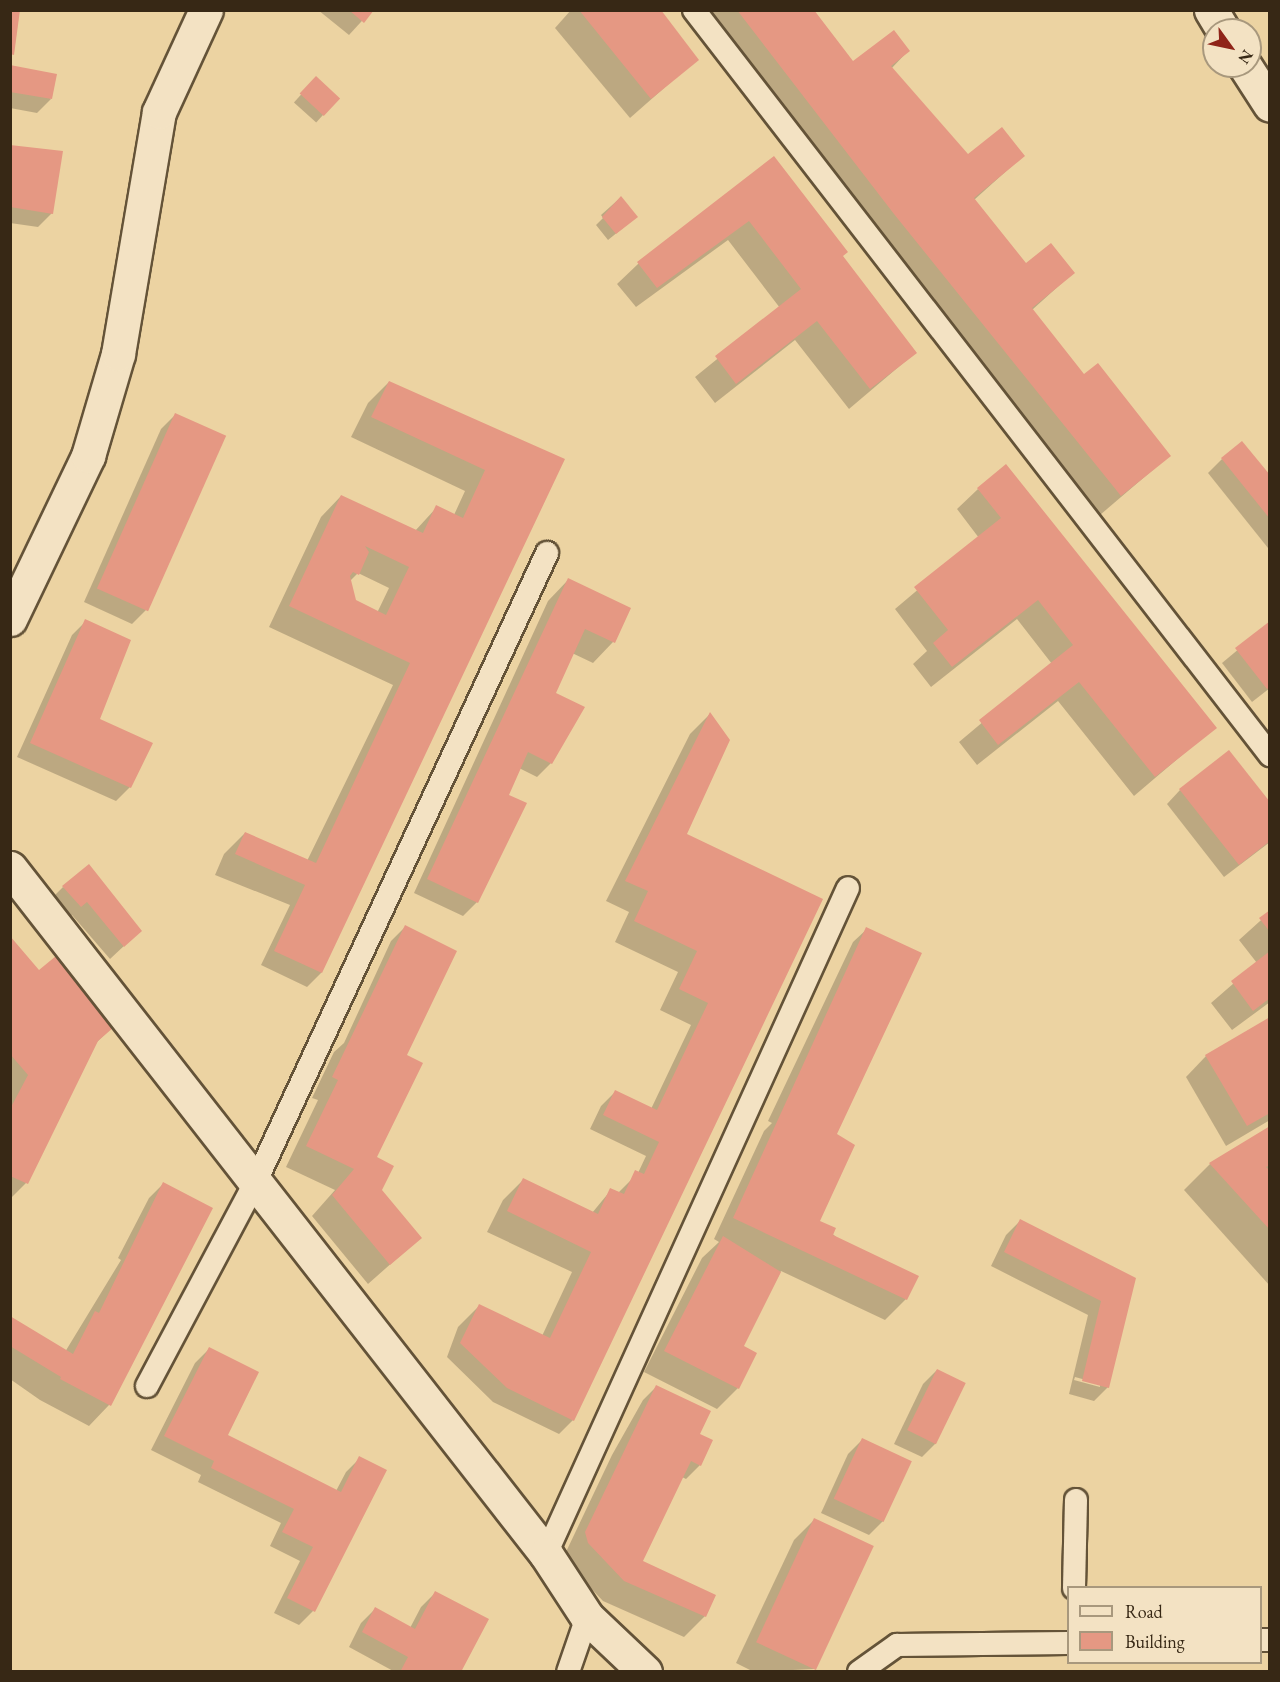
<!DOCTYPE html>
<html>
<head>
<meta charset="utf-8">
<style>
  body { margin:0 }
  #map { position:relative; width:1280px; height:1682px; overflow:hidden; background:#ecd3a2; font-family:"EB Garamond",serif }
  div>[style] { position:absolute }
  .shadow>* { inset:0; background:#0003; transform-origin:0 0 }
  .building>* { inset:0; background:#e59883; transform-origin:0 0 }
  .roads { filter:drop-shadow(2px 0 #645338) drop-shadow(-2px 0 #645338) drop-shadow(0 2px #645338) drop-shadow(0 -2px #645338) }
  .lane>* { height:22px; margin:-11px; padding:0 11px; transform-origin:11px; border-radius:11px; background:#f3e2c3 }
  .street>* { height:33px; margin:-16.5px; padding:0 16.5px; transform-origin:16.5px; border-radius:16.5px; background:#f3e2c3 }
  span { translate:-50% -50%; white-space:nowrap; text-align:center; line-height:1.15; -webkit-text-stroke:4.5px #f3e2c3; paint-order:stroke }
  .frame { position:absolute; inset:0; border:12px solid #372815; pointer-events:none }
  .legend { position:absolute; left:1067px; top:1586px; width:195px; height:78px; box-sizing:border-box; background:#f3e2c3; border:2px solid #a8987d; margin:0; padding:8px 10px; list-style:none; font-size:18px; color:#372815 }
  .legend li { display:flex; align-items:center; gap:12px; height:30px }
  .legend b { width:30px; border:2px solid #a8987d }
  .north { position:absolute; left:1202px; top:18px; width:60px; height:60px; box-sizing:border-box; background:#f3e2c3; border:2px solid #a8987d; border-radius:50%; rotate:123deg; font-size:16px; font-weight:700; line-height:24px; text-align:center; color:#372815 }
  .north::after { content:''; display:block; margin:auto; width:21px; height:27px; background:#8f2418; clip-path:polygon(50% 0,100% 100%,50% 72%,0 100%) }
</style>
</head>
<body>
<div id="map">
  <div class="shadow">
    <div style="clip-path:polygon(318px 10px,372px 10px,349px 35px)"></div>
    <div style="clip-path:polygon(659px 10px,697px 59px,630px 118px,555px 28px,571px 10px)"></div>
    <div style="clip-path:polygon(700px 10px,812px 10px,853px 63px,908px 51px,891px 69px,968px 156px,1023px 156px,974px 200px,1025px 265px,1073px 273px,1032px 310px,1084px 376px,1169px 456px,1100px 515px,874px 235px)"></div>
    <div style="clip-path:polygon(10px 67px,51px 99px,37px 113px,10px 108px)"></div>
    <div style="left:316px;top:78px;width:30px;height:33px;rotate:42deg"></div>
    <div style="clip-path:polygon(10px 147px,52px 213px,38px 227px,10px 223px)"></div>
    <div style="clip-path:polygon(774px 158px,841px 257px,915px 353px,849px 409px,795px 340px,715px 403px,695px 377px,780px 308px,728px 240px,636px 307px,617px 284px,638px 264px)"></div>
    <div style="clip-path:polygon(620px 198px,629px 223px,608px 240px,596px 225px,603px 218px,601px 215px)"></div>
    <div style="clip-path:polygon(evenodd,389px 382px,563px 460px,321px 973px,307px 987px,261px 965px,290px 905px,215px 875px,224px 854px,245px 833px,307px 861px,393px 685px,269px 627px,321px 517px,341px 496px,415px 531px,437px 507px,454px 515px,465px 491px,351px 437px,368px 403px,389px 382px,358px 573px,389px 588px,377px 613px,354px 602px,350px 581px,358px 573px)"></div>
    <div style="clip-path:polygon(175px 415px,146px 610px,132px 624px,84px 602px,161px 429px)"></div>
    <div style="clip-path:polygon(1222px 459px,1270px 478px,1268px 548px,1208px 473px)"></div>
    <div style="clip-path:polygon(978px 489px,1215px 727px,1134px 796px,1058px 701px,977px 765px,959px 742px,1052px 664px,1017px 619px,931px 687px,913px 664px,927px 651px,895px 609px,979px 538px,957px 509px)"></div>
    <div style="clip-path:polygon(568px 580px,629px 608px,613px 642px,593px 663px,572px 653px,554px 694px,583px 707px,551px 763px,537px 777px,519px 768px,507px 795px,477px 902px,463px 916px,414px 893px,548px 601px)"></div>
    <div style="clip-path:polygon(86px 621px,98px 719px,130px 787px,116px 801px,17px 757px,72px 635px)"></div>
    <div style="clip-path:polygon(1270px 623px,1270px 688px,1252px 702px,1222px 663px)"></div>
    <div style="clip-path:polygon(710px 714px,685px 835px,821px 900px,573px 1420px,559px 1434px,493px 1402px,447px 1357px,458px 1327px,479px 1306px,542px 1336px,572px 1272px,487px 1232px,503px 1200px,523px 1180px,592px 1213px,611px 1190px,618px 1193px,638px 1173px,646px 1156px,590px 1129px,601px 1106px,615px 1092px,651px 1109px,691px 1025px,660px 1010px,678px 972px,615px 942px,629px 912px,606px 901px,690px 734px)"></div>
    <div style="clip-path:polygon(1180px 790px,1270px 804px,1270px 842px,1224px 877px,1167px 804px)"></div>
    <div style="clip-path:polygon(63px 887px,140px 931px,110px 959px,72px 915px,66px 920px,49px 901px)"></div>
    <div style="clip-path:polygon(1270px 912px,1270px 1002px,1232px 1030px,1211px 1003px,1257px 963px,1239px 940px)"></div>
    <div style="clip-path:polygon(405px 927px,375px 1158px,380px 1190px,420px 1238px,368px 1284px,312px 1216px,335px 1190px,286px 1167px,318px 1100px,312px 1098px,334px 1052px,344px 1043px,391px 941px)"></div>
    <div style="clip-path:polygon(867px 929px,836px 1133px,818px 1221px,906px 1299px,885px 1320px,781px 1271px,742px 1347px,738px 1388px,717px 1409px,644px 1372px,702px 1258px,719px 1242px,714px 1239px,764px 1131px,772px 1123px,768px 1121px,853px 942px)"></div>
    <div style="clip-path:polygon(10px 938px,37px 970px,112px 1027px,93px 1046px,26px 1183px,10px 1199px)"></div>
    <div style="clip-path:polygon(1270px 1019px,1270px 1120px,1226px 1146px,1186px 1077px,1206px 1056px)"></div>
    <div style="clip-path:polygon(1270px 1128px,1270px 1286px,1184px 1190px,1210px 1164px)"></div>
    <div style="clip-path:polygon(163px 1184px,109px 1405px,89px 1426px,40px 1400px,10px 1379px,10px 1318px,65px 1352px,121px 1260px,118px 1258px,149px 1198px)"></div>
    <div style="clip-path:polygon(evenodd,1020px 1221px,1134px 1279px,1108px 1387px,1094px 1401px,1069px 1394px,1088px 1315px,991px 1266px,1006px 1235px,1020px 1221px,1075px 1377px,1100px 1384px,1100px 1387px,1074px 1380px,1075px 1377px)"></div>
    <div style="clip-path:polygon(209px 1349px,226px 1435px,336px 1491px,346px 1472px,360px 1458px,385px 1470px,313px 1611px,299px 1625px,274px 1613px,300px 1561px,270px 1546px,281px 1523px,198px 1482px,201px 1475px,151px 1450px,195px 1363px)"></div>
    <div style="clip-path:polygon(937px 1370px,936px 1443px,922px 1457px,894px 1444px,923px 1384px)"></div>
    <div style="clip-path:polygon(657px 1386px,698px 1434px,700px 1465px,686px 1479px,682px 1477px,641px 1562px,705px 1616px,684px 1637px,603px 1601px,568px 1564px,565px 1554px,612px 1455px,643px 1400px)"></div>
    <div style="clip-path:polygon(862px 1440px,883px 1521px,869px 1535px,821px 1513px,848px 1454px)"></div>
    <div style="clip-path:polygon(814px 1520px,814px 1669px,754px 1672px,736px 1663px,794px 1540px)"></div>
    <div style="clip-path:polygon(435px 1593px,459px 1672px,395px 1672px,349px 1647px,361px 1623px,375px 1609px,410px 1628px,421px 1607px)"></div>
  </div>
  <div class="building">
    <div style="clip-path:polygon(10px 10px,20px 10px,14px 55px,10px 54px)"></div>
    <div style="clip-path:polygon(349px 10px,374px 10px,364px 23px)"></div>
    <div style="clip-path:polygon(579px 10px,661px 10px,699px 60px,651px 99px)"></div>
    <div style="clip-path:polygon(737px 10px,814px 10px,853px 61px,894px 30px,910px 51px,891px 66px,968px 154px,1002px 127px,1025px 156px,974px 198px,1026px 263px,1051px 243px,1075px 273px,1032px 308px,1084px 374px,1098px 363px,1171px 456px,1121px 496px,894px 214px)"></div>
    <div style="clip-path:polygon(10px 65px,57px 74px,52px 99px,10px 92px)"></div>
    <div style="left:316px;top:76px;width:33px;height:24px;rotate:43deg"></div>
    <div style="clip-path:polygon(10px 145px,63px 151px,53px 214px,10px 207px)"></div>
    <div style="clip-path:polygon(774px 156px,848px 252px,843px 256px,917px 353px,870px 389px,817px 321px,736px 384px,715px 356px,801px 289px,749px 221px,657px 288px,637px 262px)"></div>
    <div style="clip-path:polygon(621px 196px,638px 217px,616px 234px,602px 217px)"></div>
    <div style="clip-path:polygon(evenodd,389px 381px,565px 459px,322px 973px,274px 951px,305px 885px,235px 854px,245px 832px,316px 863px,410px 663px,289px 606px,341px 495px,423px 533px,436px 505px,463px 518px,485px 470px,371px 417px,389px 381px,365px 546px,409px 567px,386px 615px,356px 600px,350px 576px,353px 572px,359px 575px,369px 552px,365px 546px)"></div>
    <div style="left:175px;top:413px;width:56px;height:192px;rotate:24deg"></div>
    <div style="clip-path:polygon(1242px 441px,1270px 475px,1270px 519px,1221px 458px)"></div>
    <div style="clip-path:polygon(1006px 464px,1217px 728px,1155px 777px,1079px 682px,998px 745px,979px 720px,1073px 645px,1038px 600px,952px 667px,933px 643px,948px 630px,914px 587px,1001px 518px,977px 488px)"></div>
    <div style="clip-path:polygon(568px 578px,631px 608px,615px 643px,585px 629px,556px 693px,585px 707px,552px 764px,528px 752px,509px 795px,527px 803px,478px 903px,427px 879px)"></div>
    <div style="clip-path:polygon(85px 619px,131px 640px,100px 719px,153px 743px,131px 788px,30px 743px)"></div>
    <div style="clip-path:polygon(1270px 621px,1270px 687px,1267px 689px,1235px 648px)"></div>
    <div style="clip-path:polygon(710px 712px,730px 740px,687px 834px,823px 899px,574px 1421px,507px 1388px,460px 1343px,479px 1304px,550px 1338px,591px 1252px,507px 1211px,523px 1178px,598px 1214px,610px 1188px,624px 1194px,635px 1170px,644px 1174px,659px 1142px,603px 1115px,615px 1090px,657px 1110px,708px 1003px,679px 989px,697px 951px,634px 921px,648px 891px,625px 881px)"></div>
    <div style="clip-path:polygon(1229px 750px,1270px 802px,1270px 841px,1239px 865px,1179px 789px)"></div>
    <div style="clip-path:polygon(89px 864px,142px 931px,124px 947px,87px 902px,81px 907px,62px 886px)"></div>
    <div style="clip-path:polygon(1270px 910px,1270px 932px,1259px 918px)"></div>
    <div style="clip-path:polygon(405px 925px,457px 951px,407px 1055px,423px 1063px,377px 1157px,394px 1166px,382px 1190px,422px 1238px,390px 1265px,332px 1195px,354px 1169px,306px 1146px,338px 1080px,332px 1077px)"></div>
    <div style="clip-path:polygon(866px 927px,922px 953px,837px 1134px,855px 1145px,820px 1221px,836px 1228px,833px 1235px,919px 1276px,907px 1300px,733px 1218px)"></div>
    <div style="clip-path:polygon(10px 936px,39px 970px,56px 956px,114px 1027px,98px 1041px,28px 1184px,10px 1176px,10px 1109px,28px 1075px,10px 1054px)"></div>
    <div style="clip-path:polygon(1270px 951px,1270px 998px,1253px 1011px,1231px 981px)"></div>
    <div style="clip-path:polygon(1270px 1017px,1270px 1113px,1247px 1126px,1205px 1055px)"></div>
    <div style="clip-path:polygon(1270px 1126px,1270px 1165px,1266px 1167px,1270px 1171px,1270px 1230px,1209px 1163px)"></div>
    <div style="clip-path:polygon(163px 1182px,213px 1208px,111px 1406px,60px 1379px,61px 1377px,10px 1346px,10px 1316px,73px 1354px,95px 1311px,99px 1313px)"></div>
    <div style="clip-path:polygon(1020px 1219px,1136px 1278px,1109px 1388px,1082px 1381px,1101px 1301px,1004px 1252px)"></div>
    <div style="clip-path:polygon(723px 1236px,781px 1272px,744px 1346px,757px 1353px,739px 1389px,664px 1351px)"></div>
    <div style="clip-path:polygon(209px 1347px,259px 1372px,228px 1435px,341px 1492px,359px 1456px,387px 1470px,315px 1612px,287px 1598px,313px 1547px,282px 1532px,294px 1509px,211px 1468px,214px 1461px,164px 1436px)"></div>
    <div style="left:937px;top:1369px;width:32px;height:68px;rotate:26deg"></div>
    <div style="clip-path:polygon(656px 1385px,711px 1411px,700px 1434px,713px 1440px,701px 1466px,691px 1461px,643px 1561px,716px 1595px,706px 1617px,624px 1581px,588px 1543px,585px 1532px)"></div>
    <div style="left:862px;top:1438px;width:55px;height:67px;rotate:25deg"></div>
    <div style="left:814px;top:1518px;width:66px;height:137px;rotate:25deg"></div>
    <div style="clip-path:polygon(435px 1591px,489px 1619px,461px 1672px,400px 1672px,408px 1657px,362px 1632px,375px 1607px,415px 1629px)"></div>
  </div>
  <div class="roads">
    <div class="lane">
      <div style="left:694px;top:10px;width:942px;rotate:52.29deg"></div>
      <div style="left:147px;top:1386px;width:234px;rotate:-62deg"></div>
      <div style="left:257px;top:1179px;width:690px;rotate:-65.14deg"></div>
      <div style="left:546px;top:1554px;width:731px;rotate:-65.61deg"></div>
      <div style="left:1074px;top:1588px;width:88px;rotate:-88.7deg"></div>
      <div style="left:1260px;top:1640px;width:10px"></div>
      <div style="left:568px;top:1672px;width:58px;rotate:-70.9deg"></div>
      <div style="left:859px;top:1672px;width:47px;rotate:-35.4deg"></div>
      <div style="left:897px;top:1645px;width:171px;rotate:-0.7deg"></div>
    </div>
    <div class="street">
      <div style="left:1211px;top:10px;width:23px;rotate:59deg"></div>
      <div style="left:1245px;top:66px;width:46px;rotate:57.3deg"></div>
      <div style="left:10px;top:619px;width:181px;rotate:-64.4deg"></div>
      <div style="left:88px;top:456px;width:106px;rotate:-73.6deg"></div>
      <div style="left:118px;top:354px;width:245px;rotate:-80.4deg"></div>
      <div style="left:159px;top:112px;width:112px;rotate:-65.3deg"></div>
      <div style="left:10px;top:868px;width:871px;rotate:52deg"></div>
      <div style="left:546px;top:1554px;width:75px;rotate:56.9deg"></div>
      <div style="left:587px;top:1617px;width:80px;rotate:43.5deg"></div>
    </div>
  </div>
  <div class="frame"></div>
  <ul class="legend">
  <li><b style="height:8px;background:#f3e2c3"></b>Road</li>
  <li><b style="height:16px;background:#e59883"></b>Building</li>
  </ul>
  <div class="north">N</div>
</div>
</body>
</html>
